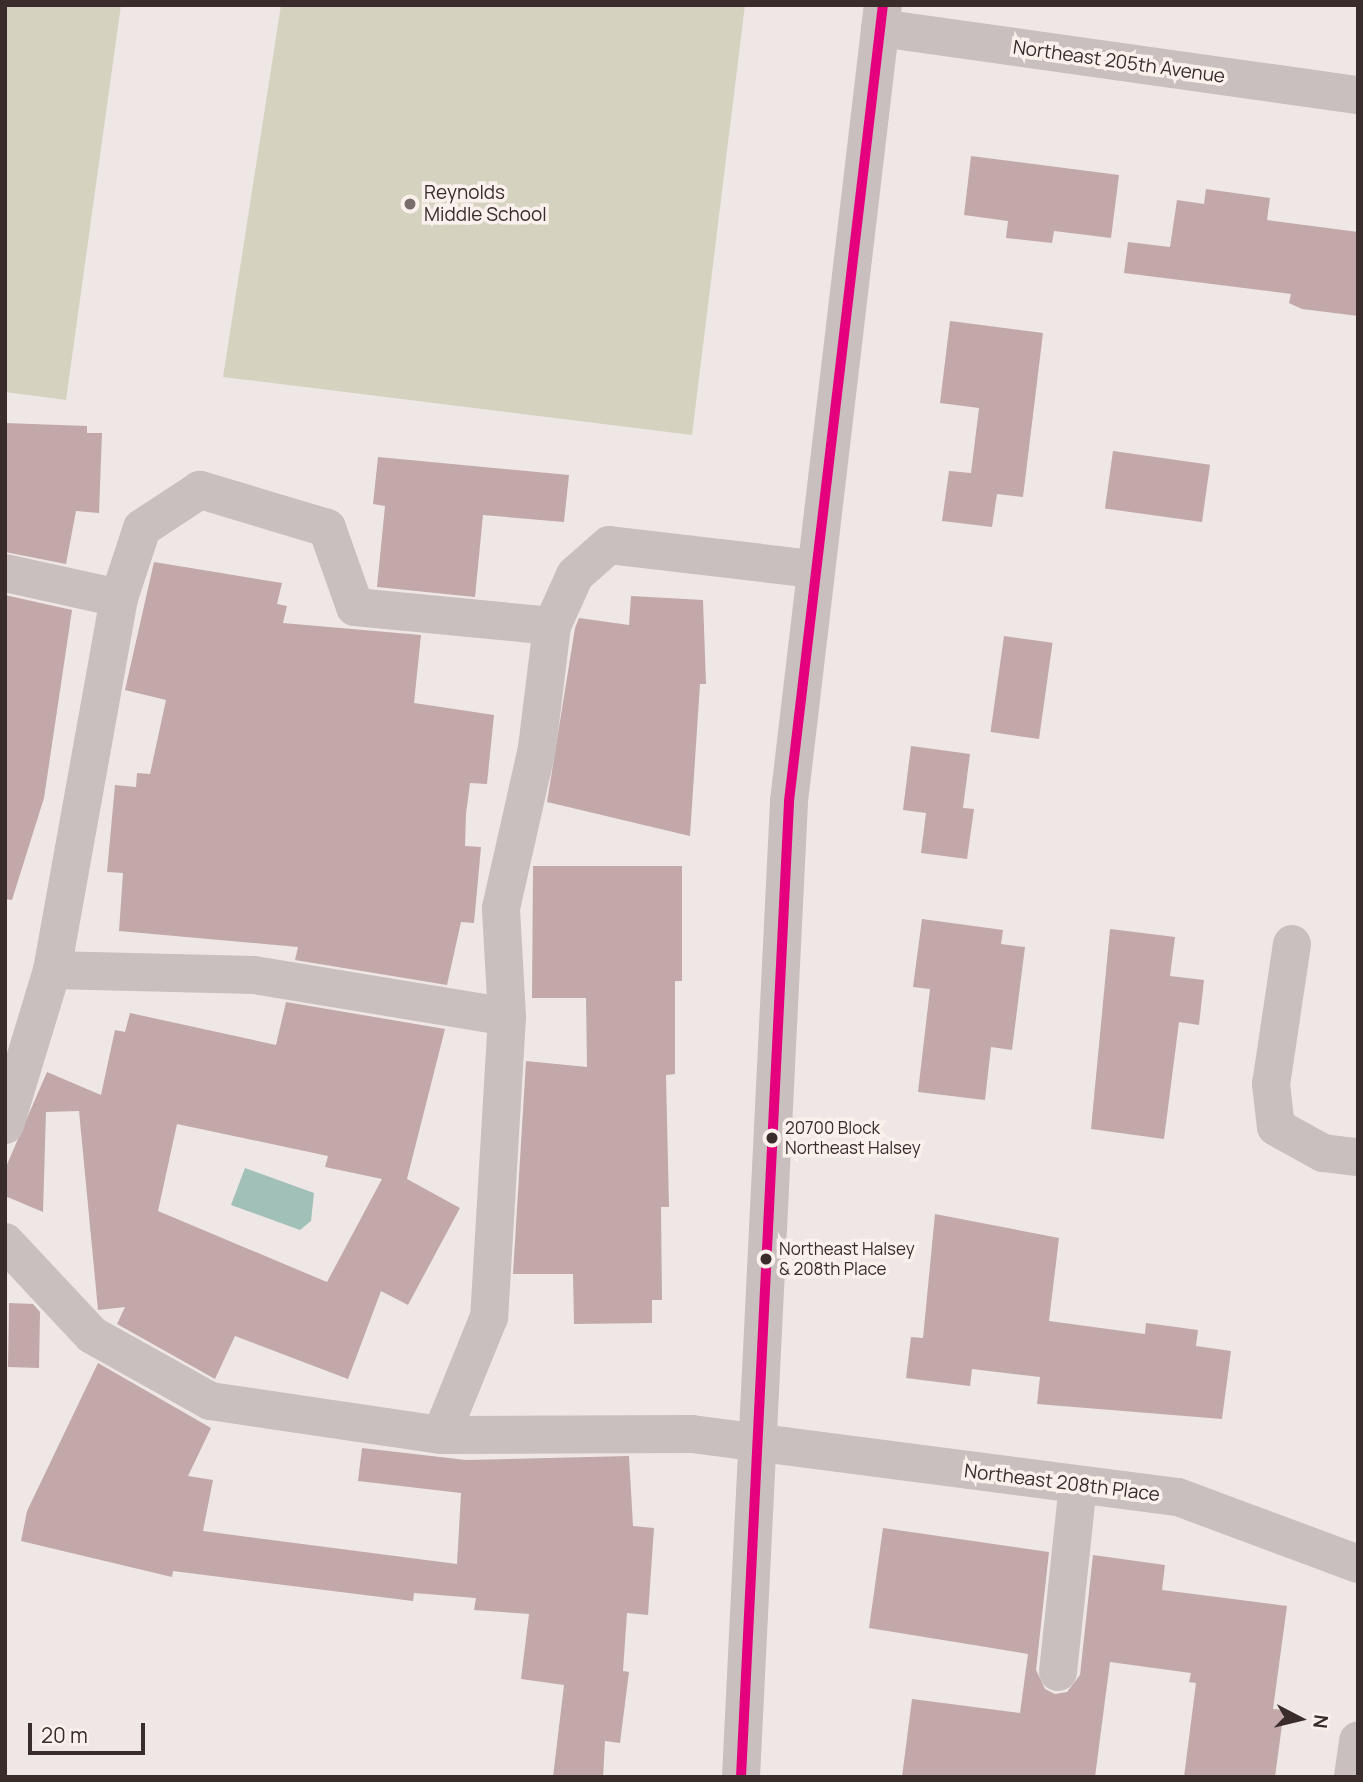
<!DOCTYPE html>
<html>
<head>
<meta charset="utf-8">
<style>
  body { margin:0 }
  #map { position:relative; width:1363px; height:1782px; overflow:hidden; background:#efe7e5; font-family:Manrope,sans-serif }
  div>[style] { position:absolute }
  .green>* { inset:0; background:#d5d3c0 }
  .water>* { inset:0; background:#a1c0b8 }
  .building>* { inset:0; background:#c2a8a8; transform-origin:0 0 }
  .minor>* { height:38px; margin:-19px; padding:0 19px; transform-origin:19px; border-radius:19px; background:#c8bfbe }
  .bus-1>* { height:10px; margin:-5px; padding:0 5px; transform-origin:5px; border-radius:5px; background:#e5007d }
  .dots>* { width:19px; height:19px; translate:-50% -50%; box-sizing:border-box; border:4px solid #faf1ed; border-radius:50% }
  span { translate:-50% -50%; white-space:nowrap; text-align:center; line-height:1.15; -webkit-text-stroke:7px #faf1ed; paint-order:stroke }
  .bus-label { font-size:17px; color:#392c2b }
  .left { translate:0 -50%; text-align:left }
  .street-label { font-size:19px; color:#392c2b }
  .poi-label { font-size:19px; color:#392c2b }
  .frame { position:absolute; inset:0; border:7px solid #392c2b; pointer-events:none }
  .north { position:absolute; left:1265px; top:1684px; width:70px; height:70px; -webkit-text-stroke:5px #faf1ed; paint-order:stroke; rotate:97deg; font-size:19px; font-weight:700; line-height:28px; text-align:center; color:#392c2b }
  .north::after { content:''; display:block; margin:auto; width:24px; height:32px; background:#392c2b; clip-path:polygon(50% 0,100% 100%,50% 72%,0 100%) }
  .scale { position:absolute; left:28px; top:1723px; width:117px; height:32px; box-sizing:border-box; border:4px solid #392c2b; border-top:0; padding-left:9px; font-size:21px; line-height:24px; white-space:nowrap; color:#392c2b; -webkit-text-stroke:5px #faf1ed; paint-order:stroke }
</style>
</head>
<body>
<div id="map">
  <div class="green">
    <div style="clip-path:polygon(5px 5px,121px 5px,66px 400px,5px 392px)"></div>
    <div style="clip-path:polygon(281px 5px,745px 5px,692px 435px,223px 377px)"></div>
  </div>
  <div class="water">
    <div style="clip-path:polygon(245px 1168px,314px 1193px,311px 1221px,300px 1230px,231px 1205px)"></div>
  </div>
  <div class="building">
    <div style="clip-path:polygon(971px 156px,1119px 175px,1111px 238px,1054px 231px,1052px 243px,1006px 238px,1008px 221px,964px 215px)"></div>
    <div style="clip-path:polygon(1206px 189px,1270px 198px,1267px 220px,1358px 232px,1358px 316px,1302px 309px,1289px 303px,1291px 294px,1124px 273px,1128px 242px,1170px 247px,1177px 200px,1204px 204px)"></div>
    <div style="clip-path:polygon(950px 321px,1043px 333px,1023px 497px,997px 494px,992px 527px,942px 521px,949px 471px,971px 473px,979px 408px,940px 403px)"></div>
    <div style="clip-path:polygon(5px 423px,87px 426px,87px 433px,102px 433px,99px 513px,76px 511px,66px 564px,5px 552px)"></div>
    <div style="left:1113px;top:451px;width:98px;height:58px;rotate:8deg"></div>
    <div style="clip-path:polygon(378px 457px,569px 475px,564px 522px,483px 515px,475px 597px,377px 587px,385px 506px,373px 504px)"></div>
    <div style="clip-path:polygon(154px 562px,282px 583px,277px 604px,287px 606px,283px 623px,421px 635px,414px 703px,494px 715px,487px 784px,470px 783px,466px 814px,465px 846px,481px 847px,474px 923px,461px 922px,447px 985px,295px 960px,298px 947px,119px 931px,123px 873px,107px 872px,115px 785px,136px 787px,137px 773px,150px 774px,166px 700px,125px 690px)"></div>
    <div style="clip-path:polygon(5px 595px,72px 610px,44px 798px,12px 900px,5px 899px)"></div>
    <div style="clip-path:polygon(631px 596px,703px 600px,706px 684px,700px 684px,690px 836px,547px 802px,575px 628px,579px 618px,629px 625px)"></div>
    <div style="left:1004px;top:636px;width:49px;height:97px;rotate:8deg"></div>
    <div style="clip-path:polygon(911px 746px,970px 754px,963px 808px,974px 809px,967px 859px,921px 853px,926px 813px,903px 810px)"></div>
    <div style="clip-path:polygon(533px 866px,682px 866px,682px 981px,675px 981px,675px 1074px,666px 1075px,669px 1207px,661px 1207px,662px 1300px,652px 1300px,652px 1323px,574px 1324px,573px 1274px,513px 1274px,526px 1061px,587px 1067px,586px 998px,532px 998px)"></div>
    <div style="clip-path:polygon(922px 919px,1003px 930px,1001px 944px,1025px 947px,1012px 1050px,991px 1047px,985px 1100px,918px 1092px,930px 989px,913px 987px)"></div>
    <div style="clip-path:polygon(1110px 929px,1175px 937px,1170px 976px,1204px 980px,1199px 1025px,1179px 1022px,1164px 1139px,1091px 1129px)"></div>
    <div style="clip-path:polygon(evenodd,286px 1002px,445px 1029px,407px 1179px,460px 1208px,408px 1305px,381px 1291px,348px 1379px,235px 1336px,215px 1379px,117px 1324px,125px 1307px,98px 1310px,79px 1111px,46px 1112px,43px 1212px,5px 1196px,5px 1169px,47px 1072px,101px 1095px,115px 1030px,125px 1032px,130px 1013px,276px 1045px,286px 1002px,177px 1124px,328px 1156px,325px 1167px,382px 1179px,327px 1282px,158px 1211px,177px 1124px)"></div>
    <div style="clip-path:polygon(935px 1214px,1059px 1238px,1049px 1321px,1145px 1334px,1146px 1323px,1198px 1330px,1196px 1346px,1231px 1351px,1222px 1419px,1037px 1404px,1040px 1377px,972px 1369px,970px 1386px,906px 1378px,911px 1337px,923px 1338px)"></div>
    <div style="clip-path:polygon(9px 1303px,33px 1304px,40px 1312px,39px 1368px,8px 1367px)"></div>
    <div style="clip-path:polygon(98px 1363px,211px 1428px,188px 1476px,213px 1480px,203px 1531px,457px 1564px,461px 1493px,358px 1481px,362px 1448px,466px 1460px,629px 1456px,633px 1526px,654px 1528px,648px 1615px,627px 1613px,623px 1671px,629px 1672px,620px 1743px,605px 1741px,603px 1777px,553px 1777px,564px 1685px,521px 1679px,529px 1614px,474px 1610px,476px 1598px,414px 1593px,413px 1601px,173px 1571px,172px 1577px,21px 1541px,27px 1511px)"></div>
    <div style="clip-path:polygon(883px 1528px,1049px 1552px,1036px 1670px,1045px 1689px,1055px 1694px,1067px 1692px,1080px 1675px,1093px 1555px,1165px 1565px,1162px 1590px,1287px 1606px,1273px 1709px,1284px 1710px,1275px 1777px,1184px 1777px,1196px 1683px,1189px 1682px,1191px 1673px,1110px 1662px,1095px 1777px,902px 1777px,912px 1699px,1020px 1713px,1028px 1654px,869px 1628px)"></div>
  </div>
  <div class="minor">
    <div style="left:880px;top:28px;width:483px;rotate:8deg"></div>
    <div style="left:813px;top:569px;width:205px;rotate:-173.3deg"></div>
    <div style="left:609px;top:545px;width:45px;rotate:138.6deg"></div>
    <div style="left:575px;top:575px;width:56px;rotate:114.3deg"></div>
    <div style="left:552px;top:626px;width:198px;rotate:-174.5deg"></div>
    <div style="left:355px;top:607px;width:84px;rotate:-109.5deg"></div>
    <div style="left:327px;top:528px;width:133px;rotate:-163.3deg"></div>
    <div style="left:200px;top:490px;width:69px;rotate:146.8deg"></div>
    <div style="left:142px;top:528px;width:74px;rotate:108.2deg"></div>
    <div style="left:119px;top:598px;width:378px;rotate:100.2deg"></div>
    <div style="left:52px;top:970px;width:202px;rotate:1.4deg"></div>
    <div style="left:254px;top:975px;width:256px;rotate:9.4deg"></div>
    <div style="left:507px;top:1017px;width:301px;rotate:93.4deg"></div>
    <div style="left:489px;top:1317px;width:127px;rotate:112.1deg"></div>
    <div style="left:441px;top:1435px;width:251px;rotate:-0.2deg"></div>
    <div style="left:692px;top:1434px;width:490px;rotate:7.4deg"></div>
    <div style="left:1178px;top:1497px;width:192px;rotate:20.4deg"></div>
    <div style="left:5px;top:573px;width:117px;rotate:12.4deg"></div>
    <div style="left:1292px;top:944px;width:142px;rotate:98.5deg"></div>
    <div style="left:1271px;top:1084px;width:43px;rotate:83.4deg"></div>
    <div style="left:1276px;top:1127px;width:54px;rotate:29deg"></div>
    <div style="left:1323px;top:1153px;width:35px;rotate:7deg"></div>
    <div style="left:507px;top:1017px;width:109px;rotate:-93.2deg"></div>
    <div style="left:501px;top:908px;width:164px;rotate:-77.3deg"></div>
    <div style="left:537px;top:748px;width:123px;rotate:-83deg"></div>
    <div style="left:5px;top:1125px;width:162px;rotate:-73.1deg"></div>
    <div style="left:5px;top:1242px;width:127px;rotate:46.9deg"></div>
    <div style="left:92px;top:1335px;width:135px;rotate:29.2deg"></div>
    <div style="left:210px;top:1401px;width:233px;rotate:8.4deg"></div>
    <div style="left:1058px;top:1672px;width:188px;rotate:-83.9deg"></div>
    <div style="left:741px;top:1777px;width:977px;rotate:-87.18deg"></div>
    <div style="left:789px;top:801px;width:802px;rotate:-83.27deg"></div>
    <div style="left:1353px;top:1777px;width:37px;rotate:-82deg"></div>
  </div>
  <div class="bus-1">
    <div style="left:741px;top:1777px;width:977px;rotate:-87.18deg"></div>
    <div style="left:789px;top:801px;width:802px;rotate:-83.27deg"></div>
  </div>
  <div class="dots">
    <div style="left:410px;top:204px;background:#796d6c"></div>
    <div style="left:772px;top:1138px;background:#392c2b"></div>
    <div style="left:766px;top:1259px;background:#392c2b"></div>
  </div>
  <div class="bus-label">
    <span class="left" style="left:785px;top:1138px">20700 Block<br>Northeast Halsey</span>
    <span class="left" style="left:779px;top:1259px">Northeast Halsey<br>&amp; 208th Place</span>
  </div>
  <div class="street-label">
    <span style="left:1119px;top:62px;rotate:8deg">Northeast 205th Avenue</span>
    <span style="left:1062px;top:1483px;rotate:7deg">Northeast 208th Place</span>
  </div>
  <div class="poi-label">
    <span class="left" style="left:424px;top:204px">Reynolds<br>Middle School</span>
  </div>
  <div class="frame"></div>
  <div class="north">N</div>
  <div class="scale">20 m</div>
</div>
</body>
</html>
